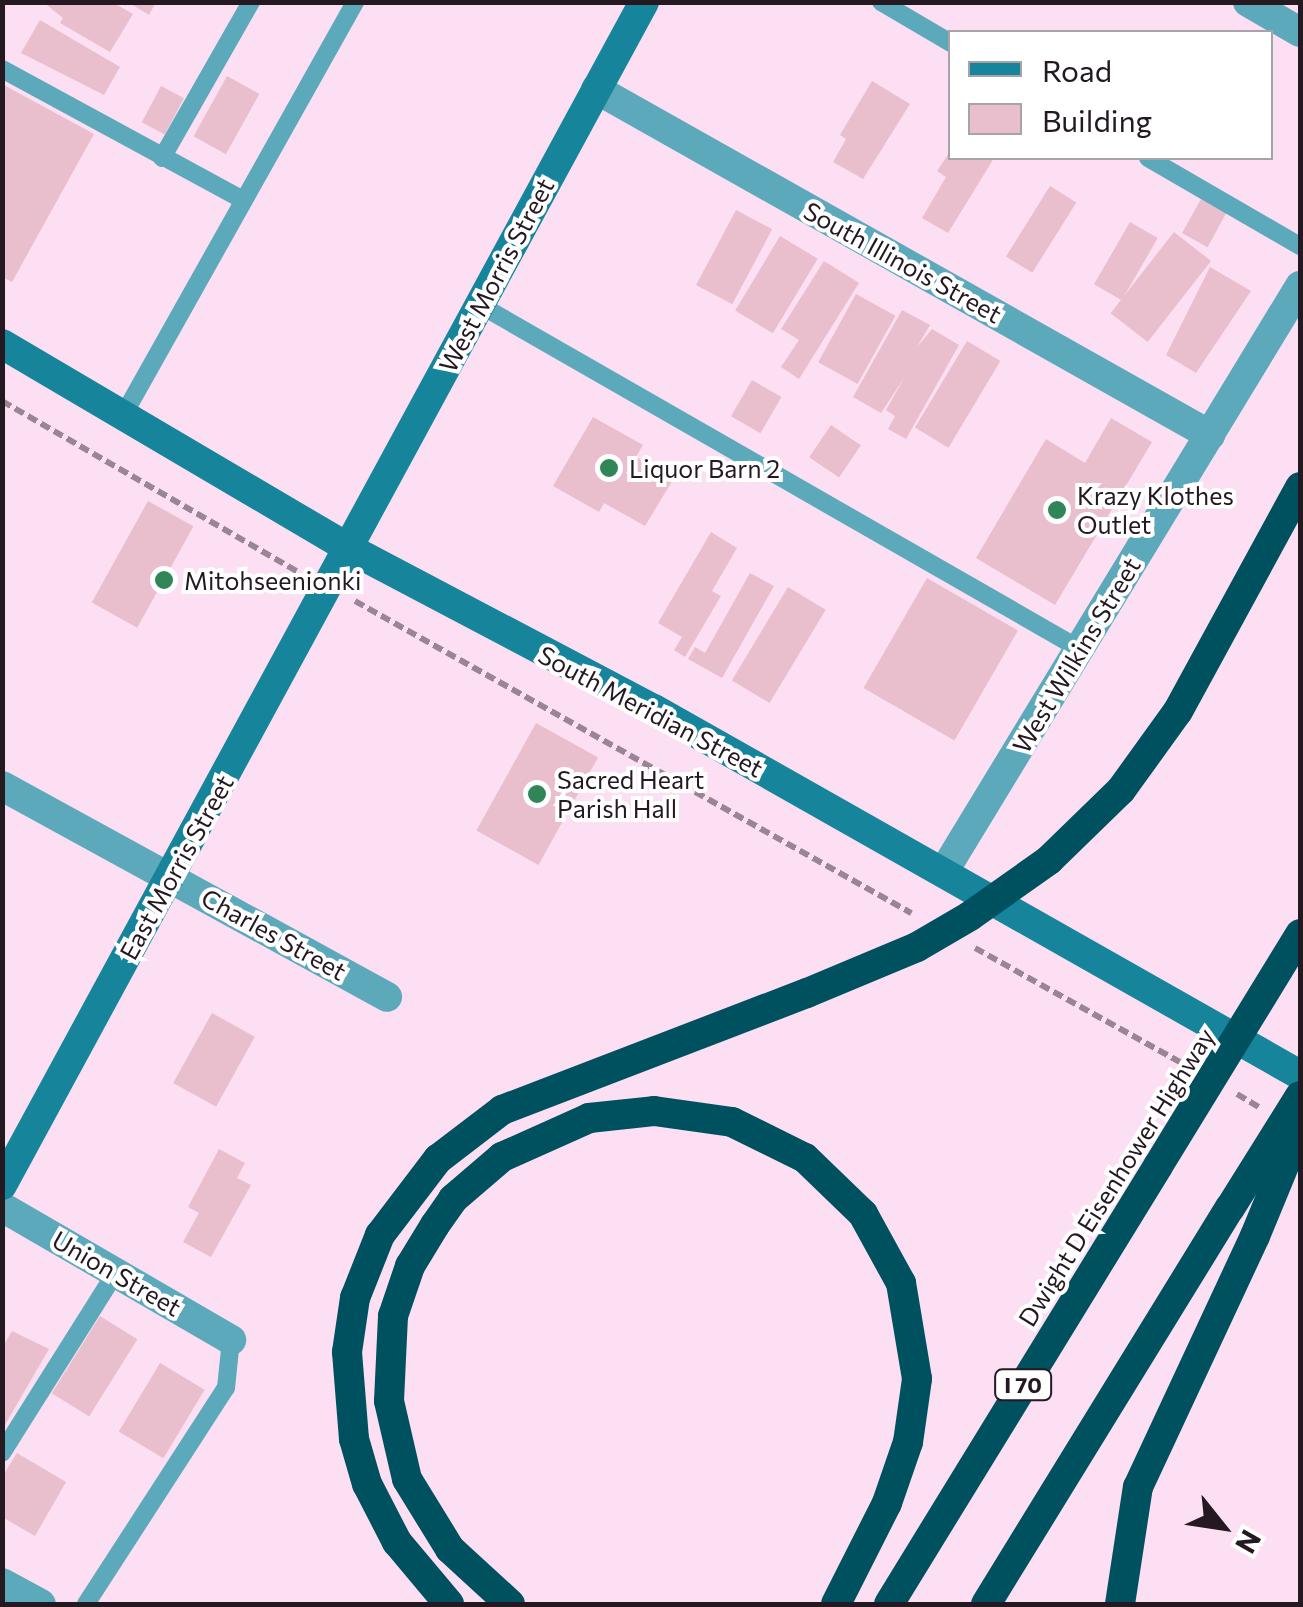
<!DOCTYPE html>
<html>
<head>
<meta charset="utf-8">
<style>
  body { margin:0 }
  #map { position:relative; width:1303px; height:1607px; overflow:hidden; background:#fcdff3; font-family:Commissioner,sans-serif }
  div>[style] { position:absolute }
  .building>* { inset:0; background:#e9bfcd; transform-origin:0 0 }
  .path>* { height:6px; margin-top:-3px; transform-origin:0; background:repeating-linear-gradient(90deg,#9a8594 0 10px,transparent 0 15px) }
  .lane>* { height:18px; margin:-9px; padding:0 9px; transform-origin:9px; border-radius:9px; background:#5da9bc }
  .street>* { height:30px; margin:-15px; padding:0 15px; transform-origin:15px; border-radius:15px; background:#5da9bc }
  .secondary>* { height:30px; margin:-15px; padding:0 15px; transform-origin:15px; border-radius:15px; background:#16859c }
  .highway>* { height:30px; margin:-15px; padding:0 15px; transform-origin:15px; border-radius:15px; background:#005160 }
  .highway-bridge>* { height:30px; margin:-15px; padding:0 15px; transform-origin:15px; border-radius:15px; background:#005160 }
  .dots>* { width:28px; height:28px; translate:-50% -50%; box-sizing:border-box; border:5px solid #fff; border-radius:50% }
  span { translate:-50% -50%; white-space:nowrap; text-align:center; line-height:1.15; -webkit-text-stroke:8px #fff; paint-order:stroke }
  .shield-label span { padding:2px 8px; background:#fff; border:2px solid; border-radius:8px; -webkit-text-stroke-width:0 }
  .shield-label { font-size:22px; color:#241821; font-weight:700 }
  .street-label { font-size:25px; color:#241821 }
  .poi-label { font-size:25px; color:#241821 }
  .left { translate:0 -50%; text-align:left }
  .frame { position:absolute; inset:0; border:5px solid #241821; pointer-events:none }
  .legend { position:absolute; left:948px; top:30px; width:325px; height:130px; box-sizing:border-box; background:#fff; border:2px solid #a7a3a6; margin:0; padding:12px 18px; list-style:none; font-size:30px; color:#241821 }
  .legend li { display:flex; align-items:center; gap:20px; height:50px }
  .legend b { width:50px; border:2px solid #a7a3a6 }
  .north { position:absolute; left:1173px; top:1477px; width:100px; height:100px; -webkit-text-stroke:8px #fff; paint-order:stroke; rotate:120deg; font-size:28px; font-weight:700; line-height:40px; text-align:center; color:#241821 }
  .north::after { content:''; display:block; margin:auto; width:35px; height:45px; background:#241821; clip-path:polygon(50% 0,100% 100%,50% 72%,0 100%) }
</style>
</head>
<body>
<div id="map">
  <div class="building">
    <div style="clip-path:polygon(43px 2px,112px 2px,133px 14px,110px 52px,60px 23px,63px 18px)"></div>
    <div style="clip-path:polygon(128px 2px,156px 2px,149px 15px)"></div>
    <div style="clip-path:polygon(40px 20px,120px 67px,104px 95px,21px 53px)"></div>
    <div style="left:227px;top:76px;width:37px;height:69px;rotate:29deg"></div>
    <div style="clip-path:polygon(872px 81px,910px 104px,863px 179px,833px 162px,846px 139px,840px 135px)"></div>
    <div style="clip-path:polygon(2px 84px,94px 134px,12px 282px,2px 277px)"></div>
    <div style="left:161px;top:86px;width:26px;height:41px;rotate:28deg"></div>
    <div style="clip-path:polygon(951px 150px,951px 158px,994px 158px,948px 233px,922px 218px,946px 177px,937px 171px)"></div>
    <div style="left:1050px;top:186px;width:31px;height:83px;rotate:32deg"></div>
    <div style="left:1201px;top:199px;width:29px;height:39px;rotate:29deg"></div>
    <div style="left:736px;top:210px;width:41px;height:85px;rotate:28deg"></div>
    <div style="left:1130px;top:222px;width:32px;height:72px;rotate:30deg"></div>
    <div style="left:1174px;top:232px;width:47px;height:103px;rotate:38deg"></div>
    <div style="left:780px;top:236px;width:44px;height:87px;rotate:31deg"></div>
    <div style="clip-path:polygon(824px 261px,859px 283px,799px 379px,781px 367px,799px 340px,781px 329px)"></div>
    <div style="clip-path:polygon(1210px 267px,1251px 291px,1196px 373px,1166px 355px)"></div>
    <div style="left:856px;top:294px;width:45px;height:78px;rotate:29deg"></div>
    <div style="clip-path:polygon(902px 310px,930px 325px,917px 347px,932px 329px,959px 345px,906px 439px,888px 429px,895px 416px,886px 410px,904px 378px,881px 413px,853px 397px)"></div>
    <div style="left:967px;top:341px;width:39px;height:101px;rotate:31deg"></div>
    <div style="left:752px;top:380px;width:34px;height:42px;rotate:30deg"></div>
    <div style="clip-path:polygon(593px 417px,643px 445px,636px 457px,674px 478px,645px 526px,604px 503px,599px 512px,553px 486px)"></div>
    <div style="clip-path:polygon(1111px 418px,1152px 442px,1055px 605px,976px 558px,1046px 439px,1085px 463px)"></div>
    <div style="left:831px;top:425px;width:36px;height:39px;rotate:34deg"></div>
    <div style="left:148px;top:501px;width:52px;height:116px;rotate:29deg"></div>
    <div style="clip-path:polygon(711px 532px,737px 548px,712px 591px,721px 596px,685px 657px,674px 650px,682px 637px,658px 623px)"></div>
    <div style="clip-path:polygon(750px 573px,774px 586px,722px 678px,688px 659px,695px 647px,705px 653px)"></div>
    <div style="left:927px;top:578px;width:105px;height:127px;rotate:30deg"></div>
    <div style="left:788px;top:587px;width:44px;height:109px;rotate:31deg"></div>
    <div style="left:536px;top:723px;width:71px;height:123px;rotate:29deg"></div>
    <div style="left:212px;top:1013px;width:49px;height:80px;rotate:29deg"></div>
    <div style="clip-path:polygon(219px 1149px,245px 1163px,237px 1178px,251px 1185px,211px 1257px,183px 1242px,199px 1213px,188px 1207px)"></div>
    <div style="left:100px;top:1316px;width:44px;height:91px;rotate:32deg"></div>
    <div style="clip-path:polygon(12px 1331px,49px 1349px,2px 1430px,2px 1348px)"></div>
    <div style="left:160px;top:1363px;width:52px;height:80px;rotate:31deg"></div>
    <div style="clip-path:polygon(17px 1453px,66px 1482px,35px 1536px,2px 1517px,2px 1477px)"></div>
  </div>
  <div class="path">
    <div style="left:2px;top:401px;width:344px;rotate:30deg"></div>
    <div style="left:355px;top:601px;width:638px;rotate:29.3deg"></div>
    <div style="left:975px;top:948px;width:243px;rotate:29.1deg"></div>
    <div style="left:1237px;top:1094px;width:27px;rotate:31deg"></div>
  </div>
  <div class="lane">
    <div style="left:881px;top:2px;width:81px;rotate:30.4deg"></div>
    <div style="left:2px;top:69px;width:272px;rotate:28.5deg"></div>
    <div style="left:162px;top:158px;width:180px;rotate:-60.3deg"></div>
    <div style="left:1148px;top:158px;width:176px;rotate:30.1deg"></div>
    <div style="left:480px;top:305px;width:692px;rotate:29.83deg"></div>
    <div style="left:124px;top:414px;width:472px;rotate:-60.7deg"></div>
    <div style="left:2px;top:1453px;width:214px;rotate:-57.8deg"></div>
    <div style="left:86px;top:1604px;width:257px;rotate:-57.1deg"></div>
    <div style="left:226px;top:1388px;width:48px;rotate:-84.1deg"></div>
  </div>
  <div class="street">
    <div style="left:1248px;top:2px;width:60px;rotate:30deg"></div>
    <div style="left:596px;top:89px;width:705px;rotate:29.4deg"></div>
    <div style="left:2px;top:786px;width:439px;rotate:28.7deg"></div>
    <div style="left:944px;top:871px;width:685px;rotate:-58.68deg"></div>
    <div style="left:2px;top:1207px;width:265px;rotate:30.1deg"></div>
    <div style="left:2px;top:1583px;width:44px;rotate:28.3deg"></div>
  </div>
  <div class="secondary">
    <div style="left:2px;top:344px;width:404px;rotate:30.5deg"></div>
    <div style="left:350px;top:549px;width:344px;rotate:27.8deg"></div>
    <div style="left:654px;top:709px;width:742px;rotate:29.53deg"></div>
    <div style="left:2px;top:1185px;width:1346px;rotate:-61.51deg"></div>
  </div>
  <div class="highway">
    <div style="left:1121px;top:790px;width:97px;rotate:-54.2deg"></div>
    <div style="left:1178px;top:711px;width:255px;rotate:-61.4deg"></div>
    <div style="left:449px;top:1604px;width:81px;rotate:-130deg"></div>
    <div style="left:397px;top:1542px;width:65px;rotate:-117.3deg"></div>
    <div style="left:367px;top:1484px;width:47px;rotate:-106.1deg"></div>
    <div style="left:354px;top:1439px;width:87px;rotate:-94.6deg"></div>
    <div style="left:347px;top:1352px;width:55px;rotate:-81.6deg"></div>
    <div style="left:355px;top:1298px;width:68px;rotate:-68.4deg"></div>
    <div style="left:380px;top:1235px;width:96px;rotate:-52.7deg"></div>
    <div style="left:438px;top:1159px;width:81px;rotate:-37.4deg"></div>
    <div style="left:502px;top:1110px;width:327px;rotate:-21deg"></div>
    <div style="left:510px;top:1604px;width:81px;rotate:-137.5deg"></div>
    <div style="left:450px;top:1549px;width:82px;rotate:-121.6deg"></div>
    <div style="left:407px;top:1479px;width:80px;rotate:-103deg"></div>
    <div style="left:389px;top:1401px;width:85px;rotate:-87.3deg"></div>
    <div style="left:393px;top:1316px;width:53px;rotate:-71.2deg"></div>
    <div style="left:410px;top:1266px;width:48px;rotate:-58.6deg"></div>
    <div style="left:435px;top:1225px;width:32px;rotate:-55deg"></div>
    <div style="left:453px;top:1199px;width:65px;rotate:-40.6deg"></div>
    <div style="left:502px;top:1157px;width:95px;rotate:-24.1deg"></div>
    <div style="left:589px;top:1118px;width:65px;rotate:-6.1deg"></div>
    <div style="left:654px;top:1111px;width:79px;rotate:8deg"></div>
    <div style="left:732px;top:1122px;width:81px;rotate:26.3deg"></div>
    <div style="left:805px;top:1158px;width:81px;rotate:44deg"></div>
    <div style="left:863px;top:1214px;width:79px;rotate:61.2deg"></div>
    <div style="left:901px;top:1283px;width:97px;rotate:80.5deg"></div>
    <div style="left:917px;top:1379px;width:64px;rotate:98.1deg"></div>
    <div style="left:908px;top:1442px;width:65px;rotate:109deg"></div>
    <div style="left:887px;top:1503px;width:113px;rotate:116.8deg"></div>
    <div style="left:889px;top:1604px;width:514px;rotate:-58.44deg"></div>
    <div style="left:986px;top:1604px;width:465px;rotate:-58.4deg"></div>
    <div style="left:1120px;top:1604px;width:118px;rotate:-81.3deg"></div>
    <div style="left:1138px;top:1487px;width:277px;rotate:-65deg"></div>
  </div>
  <div class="highway-bridge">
    <div style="left:807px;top:993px;width:119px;rotate:-22.7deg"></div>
    <div style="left:917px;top:947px;width:61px;rotate:-30.3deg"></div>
    <div style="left:970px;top:916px;width:97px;rotate:-35.3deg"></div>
    <div style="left:1049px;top:860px;width:100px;rotate:-44.2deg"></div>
    <div style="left:1158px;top:1166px;width:272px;rotate:-58.5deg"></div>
    <div style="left:1230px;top:1208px;width:132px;rotate:-58deg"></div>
    <div style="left:1255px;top:1236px;width:118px;rotate:-67.6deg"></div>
  </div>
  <div class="dots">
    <div style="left:609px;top:468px;background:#318658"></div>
    <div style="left:1057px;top:510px;background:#318658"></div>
    <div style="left:164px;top:580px;background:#318658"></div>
    <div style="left:537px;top:794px;background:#318658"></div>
  </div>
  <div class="shield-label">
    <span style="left:1023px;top:1385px">I 70</span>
  </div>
  <div class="street-label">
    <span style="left:903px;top:262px;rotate:29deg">South Illinois Street</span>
    <span style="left:496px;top:275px;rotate:-62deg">West Morris Street</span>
    <span style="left:1076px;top:655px;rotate:-59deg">West Wilkins Street</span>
    <span style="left:651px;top:711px;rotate:28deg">South Meridian Street</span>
    <span style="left:176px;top:867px;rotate:-61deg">East Morris Street</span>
    <span style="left:274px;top:934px;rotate:29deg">Charles Street</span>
    <span style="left:1116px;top:1177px;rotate:-58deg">Dwight D Eisenhower Highway</span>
    <span style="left:117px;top:1273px;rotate:30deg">Union Street</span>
  </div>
  <div class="poi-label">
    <span class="left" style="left:629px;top:468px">Liquor Barn 2</span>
    <span class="left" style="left:1077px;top:510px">Krazy Klothes<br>Outlet</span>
    <span class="left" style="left:184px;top:580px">Mitohseenionki</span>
    <span class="left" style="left:557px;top:794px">Sacred Heart<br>Parish Hall</span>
  </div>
  <div class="frame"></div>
  <ul class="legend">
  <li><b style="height:12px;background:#16859c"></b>Road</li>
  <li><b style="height:28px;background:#e9bfcd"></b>Building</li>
  </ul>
  <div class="north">N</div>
</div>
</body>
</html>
